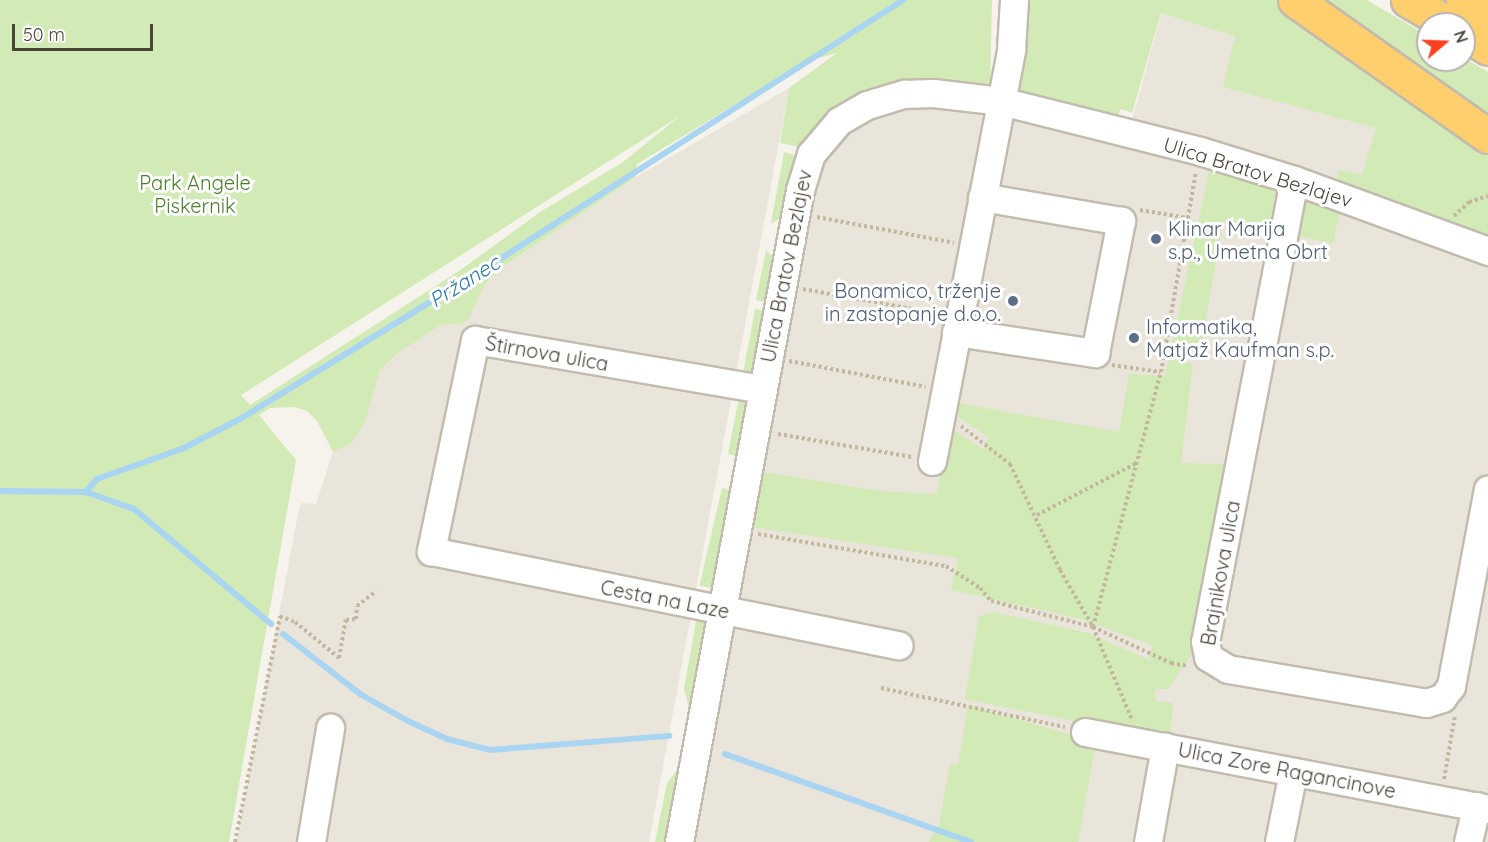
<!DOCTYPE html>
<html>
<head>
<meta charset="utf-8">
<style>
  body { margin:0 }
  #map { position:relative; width:1488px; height:842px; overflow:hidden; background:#f6f3ec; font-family:Quicksand,sans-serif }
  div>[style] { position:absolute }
  .residential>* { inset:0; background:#eae5da }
  .green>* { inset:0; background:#d2eab5; transform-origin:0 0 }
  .stream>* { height:6px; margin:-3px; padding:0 3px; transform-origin:3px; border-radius:3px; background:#a9d4f2 }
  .path>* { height:4px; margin-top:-2px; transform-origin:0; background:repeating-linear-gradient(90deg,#c4b79f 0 3px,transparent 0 6px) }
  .roads { filter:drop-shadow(2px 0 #c2bbae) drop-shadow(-2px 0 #c2bbae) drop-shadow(0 2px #c2bbae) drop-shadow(0 -2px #c2bbae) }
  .minor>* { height:27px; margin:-13.5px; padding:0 13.5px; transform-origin:13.5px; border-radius:13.5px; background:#fff }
  .highway>* { height:33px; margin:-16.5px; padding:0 16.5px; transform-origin:16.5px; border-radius:16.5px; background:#ffcf6e }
  .dots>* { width:16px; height:16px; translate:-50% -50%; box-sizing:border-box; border:3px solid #fff; border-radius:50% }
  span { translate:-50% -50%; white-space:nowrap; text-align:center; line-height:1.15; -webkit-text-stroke:6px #fff; paint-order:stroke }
  .street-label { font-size:20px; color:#4b4439 }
  .park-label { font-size:20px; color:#4a7f2a }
  .service-label { font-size:20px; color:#4e5e75 }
  .left { translate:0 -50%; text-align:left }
  .right { translate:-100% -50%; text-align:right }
  .water-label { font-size:21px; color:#2e7ab2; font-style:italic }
  .north { position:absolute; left:1416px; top:12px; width:60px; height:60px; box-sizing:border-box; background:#fff; border:2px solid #b7b4b0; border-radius:50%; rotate:71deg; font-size:16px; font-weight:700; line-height:24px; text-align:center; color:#4b4439 }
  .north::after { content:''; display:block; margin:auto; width:21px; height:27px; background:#fc3f1d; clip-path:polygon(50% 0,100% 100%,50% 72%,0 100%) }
  .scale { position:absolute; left:12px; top:24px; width:141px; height:27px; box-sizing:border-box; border:3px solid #4b4439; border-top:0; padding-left:8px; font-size:18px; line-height:21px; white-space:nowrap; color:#4b4439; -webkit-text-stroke:4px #fff; paint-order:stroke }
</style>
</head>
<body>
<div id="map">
  <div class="residential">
    <div style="clip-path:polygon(1165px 0,1250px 0,1488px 176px,1488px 842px,687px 842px,816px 164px,849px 122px,930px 101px,1126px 142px)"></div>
    <div style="clip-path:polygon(789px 88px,649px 842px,236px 842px,298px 514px,301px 503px,316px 504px,333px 452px,351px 444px,365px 422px,380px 370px,417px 337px,440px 325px,461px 324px,485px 284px,501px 268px,636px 177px)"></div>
  </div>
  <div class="green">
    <div style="clip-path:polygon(evenodd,0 0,992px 0,990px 89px,921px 86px,804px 148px,780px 143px,789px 88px,837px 53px,807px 61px,637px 164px,636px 177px,501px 268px,485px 284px,469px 318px,461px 324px,440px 325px,397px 354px,380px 370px,365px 422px,351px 444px,333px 452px,317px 421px,307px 411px,294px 407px,270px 408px,259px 415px,296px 460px,229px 842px,0 842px,0 0,680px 116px,623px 162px,540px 212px,462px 269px,250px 405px,241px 395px,680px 116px)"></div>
    <div style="clip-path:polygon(1019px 0,1281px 0,1488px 145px,1488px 248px,1335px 190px,1339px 170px,1362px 175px,1376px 128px,1223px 87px,1235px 36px,1161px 13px,1132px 113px,1121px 109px,1115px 120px,1009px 98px)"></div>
    <div style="clip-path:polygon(1312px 0,1367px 0,1428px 36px,1428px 60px,1464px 58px,1488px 72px,1488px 125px)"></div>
    <div style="clip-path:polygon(784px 152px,797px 156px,783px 218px,771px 223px)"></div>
    <div style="clip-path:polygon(1210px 166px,1275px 185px,1277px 198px,1273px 228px,1223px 221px,1201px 346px,1183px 348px,1180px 360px,1193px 364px,1181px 463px,1227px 464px,1201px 641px,1168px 689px,1155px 689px,1156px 701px,1173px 703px,1170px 740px,965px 699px,979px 616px,993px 612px,1088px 633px,1149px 660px,1152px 645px,1081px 619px,951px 590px,958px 558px,746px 526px,756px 471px,880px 491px,936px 494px,951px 428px,984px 450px,988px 437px,955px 415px,957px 403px,1119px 432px,1129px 374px,1165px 376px)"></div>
    <div style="clip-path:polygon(1310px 197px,1341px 206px,1333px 243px,1291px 235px,1300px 198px)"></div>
    <div style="clip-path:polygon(766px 250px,775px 259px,770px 303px,756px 300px)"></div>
    <div style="clip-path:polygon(755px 309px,768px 312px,755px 373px,742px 379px)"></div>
    <div style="clip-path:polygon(739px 397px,750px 407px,741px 457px,728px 454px)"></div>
    <div style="left:722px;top:488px;width:13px;height:100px;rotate:13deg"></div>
    <div style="clip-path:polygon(698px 611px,708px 621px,692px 721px,684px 688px)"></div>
    <div style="clip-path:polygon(968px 705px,1096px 742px,1078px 842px,929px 842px,939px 825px,950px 763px,958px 765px)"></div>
    <div style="clip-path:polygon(680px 766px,669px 842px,655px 842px,667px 783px)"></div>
  </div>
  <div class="stream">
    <div style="left:0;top:491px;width:86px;rotate:0.7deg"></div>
    <div style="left:86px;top:492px;width:17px;rotate:-50deg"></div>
    <div style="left:97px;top:479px;width:92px;rotate:-19.6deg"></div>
    <div style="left:184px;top:448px;width:63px;rotate:-27.4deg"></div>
    <div style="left:240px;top:419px;width:309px;rotate:-31.6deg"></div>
    <div style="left:503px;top:257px;width:476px;rotate:-32.7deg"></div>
    <div style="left:86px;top:492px;width:51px;rotate:19.5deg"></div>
    <div style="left:134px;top:509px;width:179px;rotate:40deg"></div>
    <div style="left:283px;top:634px;width:98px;rotate:37.9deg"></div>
    <div style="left:360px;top:694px;width:55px;rotate:29.4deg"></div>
    <div style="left:408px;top:721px;width:43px;rotate:24.8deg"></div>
    <div style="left:447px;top:739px;width:44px;rotate:14.3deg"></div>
    <div style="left:490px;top:750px;width:180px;rotate:-4.5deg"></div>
    <div style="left:725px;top:754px;width:261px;rotate:19.7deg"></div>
  </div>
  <div class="path">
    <div style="left:1140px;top:210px;width:49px;rotate:9.5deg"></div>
    <div style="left:1454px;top:216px;width:21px;rotate:-43deg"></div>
    <div style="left:1469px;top:202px;width:20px;rotate:-18deg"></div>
    <div style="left:817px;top:217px;width:139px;rotate:10.7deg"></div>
    <div style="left:803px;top:289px;width:139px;rotate:10.3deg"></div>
    <div style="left:789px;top:361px;width:139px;rotate:10.7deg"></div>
    <div style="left:1112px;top:365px;width:49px;rotate:8.1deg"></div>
    <div style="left:961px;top:426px;width:62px;rotate:37.8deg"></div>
    <div style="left:1010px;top:464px;width:117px;rotate:64.7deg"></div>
    <div style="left:1060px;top:570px;width:66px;rotate:59.9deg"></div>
    <div style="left:1093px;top:627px;width:101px;rotate:67.2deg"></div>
    <div style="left:778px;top:434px;width:136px;rotate:9.7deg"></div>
    <div style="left:1037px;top:515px;width:113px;rotate:-27.5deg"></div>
    <div style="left:758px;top:534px;width:191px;rotate:9.7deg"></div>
    <div style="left:946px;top:566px;width:40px;rotate:32.9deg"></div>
    <div style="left:980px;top:588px;width:17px;rotate:50deg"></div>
    <div style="left:991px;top:601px;width:105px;rotate:14.3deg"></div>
    <div style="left:1093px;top:627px;width:86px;rotate:24.8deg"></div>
    <div style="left:1171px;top:663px;width:17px;rotate:10deg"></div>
    <div style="left:1093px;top:627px;width:264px;rotate:-75.1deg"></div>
    <div style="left:1161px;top:372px;width:203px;rotate:-80.1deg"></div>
    <div style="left:881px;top:688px;width:188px;rotate:12deg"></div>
    <div style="left:1444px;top:779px;width:65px;rotate:-80.2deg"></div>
    <div style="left:235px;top:842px;width:230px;rotate:-78.7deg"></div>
    <div style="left:280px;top:616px;width:16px;rotate:22deg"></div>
    <div style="left:295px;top:622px;width:57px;rotate:39.3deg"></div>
    <div style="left:339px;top:658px;width:39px;rotate:-80deg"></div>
    <div style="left:346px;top:620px;width:10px;rotate:-6deg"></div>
    <div style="left:356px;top:619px;width:13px;rotate:-86deg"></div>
    <div style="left:357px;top:606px;width:24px;rotate:-38deg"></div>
  </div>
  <div class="roads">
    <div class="minor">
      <div style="left:1294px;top:180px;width:470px;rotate:100.9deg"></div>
      <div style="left:1205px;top:641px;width:16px;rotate:79deg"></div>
      <div style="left:1208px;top:657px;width:23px;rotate:31deg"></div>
      <div style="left:1228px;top:669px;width:201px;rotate:9.7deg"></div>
      <div style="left:1426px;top:703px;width:17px;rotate:-17deg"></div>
      <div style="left:1442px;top:698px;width:15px;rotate:-53deg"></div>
      <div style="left:1451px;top:686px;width:200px;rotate:-79.4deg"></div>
      <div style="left:956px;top:332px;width:141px;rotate:8.6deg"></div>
      <div style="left:1095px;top:353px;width:135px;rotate:-78.9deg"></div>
      <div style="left:1121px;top:221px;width:141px;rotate:-170.2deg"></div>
      <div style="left:762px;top:389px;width:291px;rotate:-170.3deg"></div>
      <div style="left:475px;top:340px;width:216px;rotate:101.8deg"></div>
      <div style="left:431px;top:551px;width:477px;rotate:11.4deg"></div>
      <div style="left:932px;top:461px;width:420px;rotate:-79.1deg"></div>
      <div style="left:1011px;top:49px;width:49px;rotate:-86.5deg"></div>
      <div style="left:1085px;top:732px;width:410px;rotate:10.8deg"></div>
      <div style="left:311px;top:842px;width:116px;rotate:-80.5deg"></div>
      <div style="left:679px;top:842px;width:663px;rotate:-79.49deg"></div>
      <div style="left:800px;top:190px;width:38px;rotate:-73deg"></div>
      <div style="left:811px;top:154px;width:43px;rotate:-49.7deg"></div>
      <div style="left:839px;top:121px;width:32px;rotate:-30deg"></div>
      <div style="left:867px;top:105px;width:39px;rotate:-17deg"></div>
      <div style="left:904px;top:94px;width:29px;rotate:-2deg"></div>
      <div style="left:933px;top:93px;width:68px;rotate:6.7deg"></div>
      <div style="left:1001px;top:101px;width:205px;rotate:14.1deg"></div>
      <div style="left:1200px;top:151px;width:98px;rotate:17.1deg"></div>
      <div style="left:1294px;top:180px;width:207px;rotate:20.1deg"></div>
      <div style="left:1148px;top:842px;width:97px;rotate:-79.9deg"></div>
      <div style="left:1279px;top:842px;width:71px;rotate:-78.7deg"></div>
      <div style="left:1468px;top:842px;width:37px;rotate:-77deg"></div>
    </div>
    <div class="highway">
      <div style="left:1295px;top:0;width:236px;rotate:35.2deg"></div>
      <div style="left:1408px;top:0;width:48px;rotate:30.3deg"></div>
      <div style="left:1463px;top:0;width:29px;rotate:31deg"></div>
      <div style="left:1464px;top:33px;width:28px;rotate:32deg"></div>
    </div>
  </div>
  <div class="dots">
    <div style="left:1156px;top:239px;background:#5c6f8a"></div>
    <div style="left:1013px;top:301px;background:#5c6f8a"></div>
    <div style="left:1134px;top:338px;background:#5c6f8a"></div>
  </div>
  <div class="street-label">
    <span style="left:1258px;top:172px;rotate:17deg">Ulica Bratov Bezlajev</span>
    <span style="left:786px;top:266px;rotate:-79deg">Ulica Bratov Bezlajev</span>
    <span style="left:547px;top:353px;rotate:10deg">Štirnova ulica</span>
    <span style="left:1220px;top:573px;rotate:-80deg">Brajnikova ulica</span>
    <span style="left:665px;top:599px;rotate:11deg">Cesta na Laze</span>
    <span style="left:1287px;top:770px;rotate:11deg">Ulica Zore Ragancinove</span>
  </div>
  <div class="park-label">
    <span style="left:195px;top:194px">Park Angele<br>Piskernik</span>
  </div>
  <div class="service-label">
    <span class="left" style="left:1168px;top:240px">Klinar Marija<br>s.p., Umetna Obrt</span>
    <span class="right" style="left:1001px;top:302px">Bonamico, trženje<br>in zastopanje d.o.o.</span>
    <span class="left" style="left:1146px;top:338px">Informatika,<br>Matjaž Kaufman s.p.</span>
  </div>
  <div class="water-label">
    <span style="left:464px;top:281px;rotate:-32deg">Pržanec</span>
  </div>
  <div class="north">N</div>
  <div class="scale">50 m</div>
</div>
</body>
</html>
